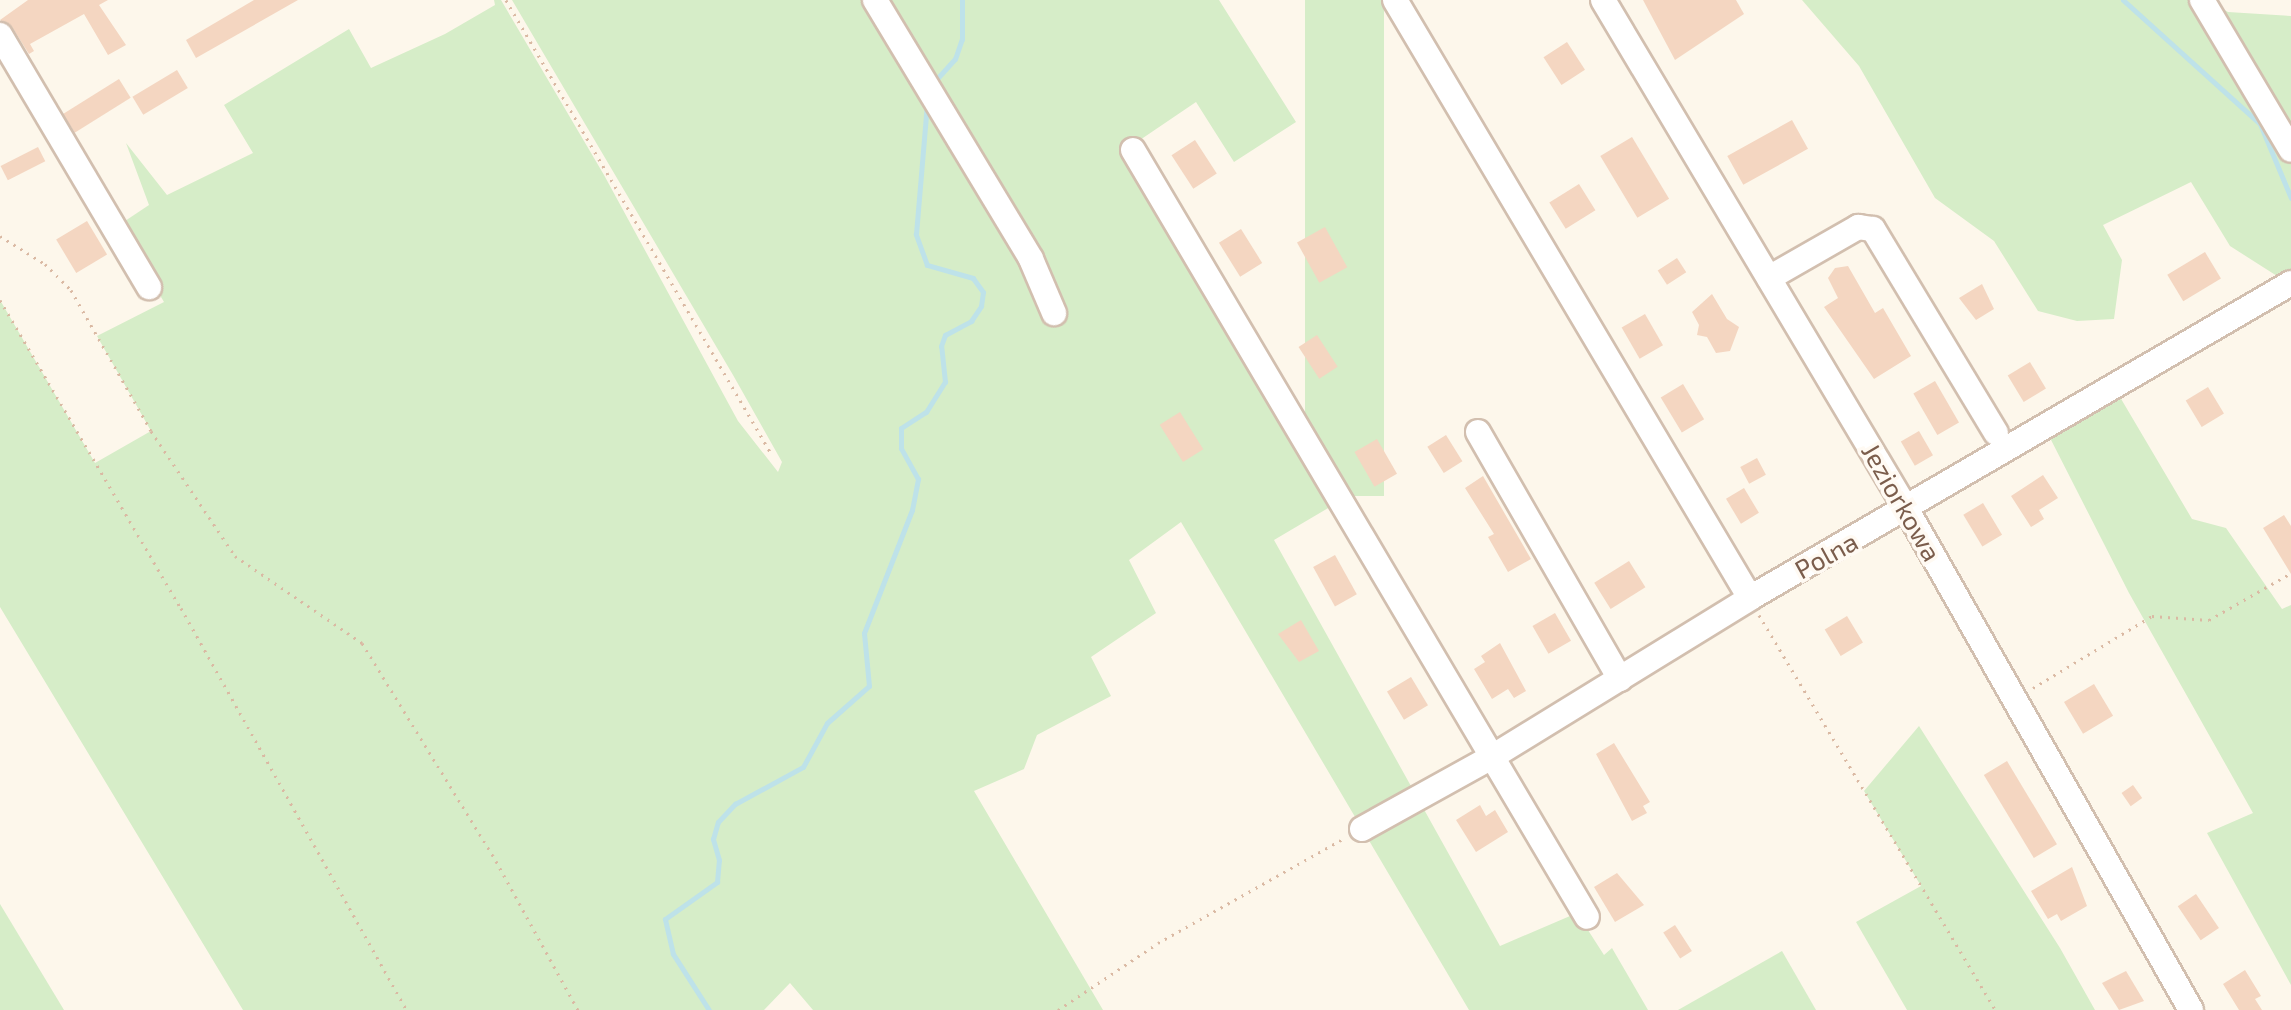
<!DOCTYPE html>
<html>
<head>
<meta charset="utf-8">
<style>
  body { margin:0 }
  #map { position:relative; width:2291px; height:1010px; overflow:hidden; background:#fdf7eb; font-family:"Exo 2",sans-serif }
  div>[style] { position:absolute }
  .green>* { inset:0; background:#d6edc8; transform-origin:0 0 }
  .stream>* { height:5px; margin:-2.5px; padding:0 2.5px; transform-origin:2.5px; border-radius:2.5px; background:#bee2e9 }
  .building>* { inset:0; background:#f4d6c1; transform-origin:0 0 }
  .path>* { height:3px; margin-top:-1.5px; transform-origin:0; background:repeating-linear-gradient(90deg,#dab9a3 0 2px,transparent 0 8px) }
  .roads { filter:drop-shadow(2px 0 #d2bfaf) drop-shadow(-2px 0 #d2bfaf) drop-shadow(0 2px #d2bfaf) drop-shadow(0 -2px #d2bfaf) }
  .minor>* { height:24px; margin:-12px; padding:0 12px; transform-origin:12px; border-radius:12px; background:#fff }
  span { translate:-50% -50%; white-space:nowrap; text-align:center; line-height:1.15; -webkit-text-stroke:7px #fffaf3; paint-order:stroke }
  .street-label { font-size:26px; color:#7b5d4c }
</style>
</head>
<body>
<div id="map">
  <div class="green">
    <div style="clip-path:polygon(494px 0,501px 0,604px 175px,738px 421px,778px 472px,782px 462px,733px 375px,512px 0,1219px 0,1296px 122px,1234px 162px,1196px 102px,1137px 142px,1335px 504px,1274px 540px,1500px 946px,1577px 913px,1604px 955px,1612px 948px,1648px 1010px,1469px 1010px,1181px 522px,1129px 560px,1156px 613px,1091px 657px,1111px 696px,1037px 735px,1024px 769px,974px 791px,1103px 1010px,813px 1010px,790px 983px,764px 1010px,243px 1010px,0 607px,0 300px,95px 463px,151px 431px,97px 336px,164px 302px,119px 225px,149px 205px,126px 143px,167px 195px,253px 153px,224px 105px,349px 29px,371px 68px,445px 34px,495px 5px)"></div>
    <div style="left:1305px;top:0;width:79px;height:496px"></div>
    <div style="clip-path:polygon(1802px 0,2207px 0,2228px 12px,2291px 16px,2291px 285px,2230px 246px,2191px 182px,2103px 225px,2122px 260px,2114px 319px,2077px 321px,2038px 311px,1994px 241px,1935px 198px,1859px 66px)"></div>
    <div style="clip-path:polygon(2117px 392px,2192px 519px,2226px 528px,2282px 609px,2291px 605px,2291px 985px,2207px 833px,2253px 813px,2129px 593px,2047px 432px)"></div>
    <div style="clip-path:polygon(1919px 726px,2060px 948px,2095px 1010px,1907px 1010px,1856px 922px,1921px 886px,1864px 791px)"></div>
    <div style="clip-path:polygon(0 904px,64px 1010px,0 1010px)"></div>
    <div style="clip-path:polygon(1782px 951px,1816px 1010px,1678px 1010px)"></div>
  </div>
  <div class="stream">
    <div style="left:2123px;top:0;width:185px;rotate:42.1deg"></div>
    <div style="left:2260px;top:124px;width:80px;rotate:67.3deg"></div>
    <div style="left:934px;top:82px;width:31px;rotate:-48deg"></div>
    <div style="left:955px;top:59px;width:21px;rotate:-71deg"></div>
    <div style="left:962px;top:39px;width:39px;rotate:-90deg"></div>
    <div style="left:709px;top:1010px;width:67px;rotate:-122.7deg"></div>
    <div style="left:673px;top:954px;width:36px;rotate:-103deg"></div>
    <div style="left:665px;top:919px;width:64px;rotate:-35.4deg"></div>
    <div style="left:717px;top:882px;width:22px;rotate:-85deg"></div>
    <div style="left:719px;top:860px;width:22px;rotate:-106deg"></div>
    <div style="left:713px;top:839px;width:18px;rotate:-74deg"></div>
    <div style="left:718px;top:822px;width:25px;rotate:-47deg"></div>
    <div style="left:735px;top:804px;width:77px;rotate:-28.6deg"></div>
    <div style="left:803px;top:767px;width:50px;rotate:-61.4deg"></div>
    <div style="left:827px;top:723px;width:56px;rotate:-41.4deg"></div>
    <div style="left:869px;top:686px;width:53px;rotate:-95.4deg"></div>
    <div style="left:864px;top:633px;width:132px;rotate:-68.7deg"></div>
    <div style="left:912px;top:510px;width:32px;rotate:-79deg"></div>
    <div style="left:918px;top:479px;width:35px;rotate:-119deg"></div>
    <div style="left:901px;top:448px;width:20px;rotate:-90deg"></div>
    <div style="left:901px;top:428px;width:30px;rotate:-33deg"></div>
    <div style="left:926px;top:412px;width:36px;rotate:-58deg"></div>
    <div style="left:945px;top:382px;width:36px;rotate:-96deg"></div>
    <div style="left:941px;top:346px;width:12px;rotate:-70deg"></div>
    <div style="left:945px;top:335px;width:30px;rotate:-28deg"></div>
    <div style="left:971px;top:321px;width:18px;rotate:-56deg"></div>
    <div style="left:981px;top:306px;width:14px;rotate:-82deg"></div>
    <div style="left:983px;top:292px;width:17px;rotate:-126deg"></div>
    <div style="left:973px;top:278px;width:48px;rotate:-164.2deg"></div>
    <div style="left:927px;top:265px;width:33px;rotate:-110deg"></div>
    <div style="left:916px;top:234px;width:132px;rotate:-85.2deg"></div>
  </div>
  <div class="building">
    <div style="clip-path:polygon(28px 0,108px 0,99px 5px,126px 45px,108px 55px,84px 14px,30px 44px,34px 51px,29px 54px,12px 27px,0 20px)"></div>
    <div style="clip-path:polygon(254px 0,298px 0,196px 58px,186px 40px)"></div>
    <div style="clip-path:polygon(1643px 0,1736px 0,1744px 14px,1675px 60px)"></div>
    <div style="left:1567px;top:42px;width:33px;height:28px;rotate:57deg"></div>
    <div style="left:177px;top:70px;width:21px;height:52px;rotate:59deg"></div>
    <div style="left:119px;top:79px;width:22px;height:66px;rotate:58deg"></div>
    <div style="left:1792px;top:120px;width:33px;height:74px;rotate:61deg"></div>
    <div style="left:1632px;top:137px;width:72px;height:37px;rotate:59deg"></div>
    <div style="left:1195px;top:140px;width:40px;height:28px;rotate:57deg"></div>
    <div style="left:38px;top:147px;width:16px;height:42px;rotate:63deg"></div>
    <div style="left:1579px;top:184px;width:31px;height:35px;rotate:58deg"></div>
    <div style="left:87px;top:221px;width:39px;height:36px;rotate:59deg"></div>
    <div style="left:1325px;top:227px;width:46px;height:32px;rotate:61deg"></div>
    <div style="left:1241px;top:229px;width:40px;height:26px;rotate:58deg"></div>
    <div style="left:2205px;top:252px;width:31px;height:44px;rotate:59deg"></div>
    <div style="left:1677px;top:258px;width:17px;height:23px;rotate:57deg"></div>
    <div style="clip-path:polygon(1848px 266px,1875px 313px,1883px 308px,1911px 356px,1874px 379px,1824px 307px,1838px 298px,1828px 278px,1835px 268px)"></div>
    <div style="clip-path:polygon(1982px 284px,1994px 309px,1976px 320px,1959px 298px)"></div>
    <div style="clip-path:polygon(1712px 294px,1727px 319px,1739px 327px,1730px 351px,1716px 353px,1707px 337px,1697px 335px,1699px 325px,1692px 312px)"></div>
    <div style="left:1645px;top:314px;width:36px;height:27px;rotate:60deg"></div>
    <div style="left:1317px;top:335px;width:38px;height:22px;rotate:57deg"></div>
    <div style="left:2030px;top:362px;width:31px;height:26px;rotate:59deg"></div>
    <div style="left:1935px;top:381px;width:48px;height:25px;rotate:60deg"></div>
    <div style="left:1683px;top:384px;width:41px;height:26px;rotate:59deg"></div>
    <div style="left:2208px;top:387px;width:31px;height:26px;rotate:59deg"></div>
    <div style="left:1180px;top:412px;width:44px;height:24px;rotate:58deg"></div>
    <div style="left:1919px;top:431px;width:28px;height:21px;rotate:60deg"></div>
    <div style="left:1446px;top:435px;width:31px;height:22px;rotate:58deg"></div>
    <div style="left:1377px;top:439px;width:40px;height:26px;rotate:60deg"></div>
    <div style="left:1757px;top:458px;width:19px;height:19px;rotate:62deg"></div>
    <div style="clip-path:polygon(2043px 475px,2058px 498px,2039px 510px,2044px 519px,2031px 527px,2011px 496px)"></div>
    <div style="clip-path:polygon(1483px 476px,1531px 559px,1508px 572px,1488px 537px,1494px 534px,1465px 488px)"></div>
    <div style="left:1744px;top:488px;width:29px;height:21px;rotate:59deg"></div>
    <div style="left:1983px;top:503px;width:37px;height:23px;rotate:59deg"></div>
    <div style="clip-path:polygon(2284px 515px,2291px 526px,2291px 574px,2263px 528px)"></div>
    <div style="left:1335px;top:555px;width:45px;height:25px;rotate:61deg"></div>
    <div style="left:1629px;top:561px;width:31px;height:41px;rotate:58deg"></div>
    <div style="left:1555px;top:613px;width:32px;height:26px;rotate:60deg"></div>
    <div style="left:1847px;top:616px;width:31px;height:26px;rotate:59deg"></div>
    <div style="clip-path:polygon(1301px 620px,1319px 651px,1299px 662px,1278px 634px)"></div>
    <div style="clip-path:polygon(1500px 643px,1526px 691px,1514px 698px,1508px 689px,1492px 699px,1474px 669px,1485px 662px,1481px 656px)"></div>
    <div style="left:1411px;top:677px;width:33px;height:28px;rotate:59deg"></div>
    <div style="left:2094px;top:684px;width:37px;height:35px;rotate:59deg"></div>
    <div style="clip-path:polygon(1614px 743px,1650px 802px,1643px 806px,1647px 813px,1632px 821px,1596px 754px)"></div>
    <div style="left:2007px;top:761px;width:97px;height:27px;rotate:59deg"></div>
    <div style="left:2133px;top:785px;width:16px;height:14px;rotate:55deg"></div>
    <div style="clip-path:polygon(1480px 805px,1486px 816px,1495px 810px,1508px 832px,1476px 852px,1456px 820px)"></div>
    <div style="clip-path:polygon(2072px 867px,2087px 906px,2061px 921px,2057px 914px,2048px 919px,2031px 891px)"></div>
    <div style="clip-path:polygon(1617px 873px,1644px 905px,1615px 922px,1594px 887px)"></div>
    <div style="left:2196px;top:894px;width:41px;height:22px;rotate:56deg"></div>
    <div style="left:1675px;top:925px;width:31px;height:14px;rotate:57deg"></div>
    <div style="clip-path:polygon(2245px 970px,2261px 996px,2255px 999px,2262px 1010px,2239px 1010px,2223px 984px)"></div>
    <div style="clip-path:polygon(2126px 971px,2144px 1001px,2119px 1010px,2102px 983px)"></div>
  </div>
  <div class="path">
    <div style="left:506px;top:0;width:527px;rotate:59.69deg"></div>
    <div style="left:0;top:236px;width:53px;rotate:31.9deg"></div>
    <div style="left:45px;top:264px;width:37px;rotate:45deg"></div>
    <div style="left:71px;top:290px;width:162px;rotate:60.4deg"></div>
    <div style="left:151px;top:431px;width:151px;rotate:56.1deg"></div>
    <div style="left:235px;top:556px;width:154px;rotate:34.4deg"></div>
    <div style="left:362px;top:643px;width:256px;rotate:58.4deg"></div>
    <div style="left:496px;top:861px;width:170px;rotate:61.2deg"></div>
    <div style="left:0;top:300px;width:357px;rotate:59.6deg"></div>
    <div style="left:181px;top:608px;width:461px;rotate:60.7deg"></div>
    <div style="left:1759px;top:615px;width:460px;rotate:59.1deg"></div>
    <div style="left:2033px;top:688px;width:139px;rotate:-31.2deg"></div>
    <div style="left:2152px;top:616px;width:57px;rotate:4deg"></div>
    <div style="left:2209px;top:620px;width:95px;rotate:-29.8deg"></div>
    <div style="left:1058px;top:1010px;width:120px;rotate:-33.8deg"></div>
    <div style="left:1158px;top:943px;width:214px;rotate:-29.4deg"></div>
  </div>
  <div class="roads">
    <div class="minor">
      <div style="left:875px;top:0;width:302px;rotate:58.9deg"></div>
      <div style="left:1031px;top:259px;width:59px;rotate:66.9deg"></div>
      <div style="left:1395px;top:0;width:695px;rotate:59.3deg"></div>
      <div style="left:1603px;top:0;width:594px;rotate:59.2deg"></div>
      <div style="left:1907px;top:510px;width:575px;rotate:60.4deg"></div>
      <div style="left:2202px;top:0;width:174px;rotate:59.3deg"></div>
      <div style="left:0;top:35px;width:293px;rotate:59.4deg"></div>
      <div style="left:1133px;top:150px;width:891px;rotate:59.38deg"></div>
      <div style="left:1769px;top:278px;width:103px;rotate:-29.8deg"></div>
      <div style="left:1858px;top:227px;width:15px;rotate:8deg"></div>
      <div style="left:1873px;top:229px;width:238px;rotate:58.9deg"></div>
      <div style="left:1478px;top:432px;width:285px;rotate:60.1deg"></div>
      <div style="left:1362px;top:829px;width:149px;rotate:-29deg"></div>
      <div style="left:1492px;top:757px;width:303px;rotate:-31.6deg"></div>
      <div style="left:1750px;top:598px;width:626px;rotate:-30.21deg"></div>
    </div>
  </div>
  <div class="street-label">
    <span style="left:1902px;top:502px;rotate:60deg">Jeziorkowa</span>
    <span style="left:1826px;top:555px;rotate:-29deg">Polna</span>
  </div>
</div>
</body>
</html>
